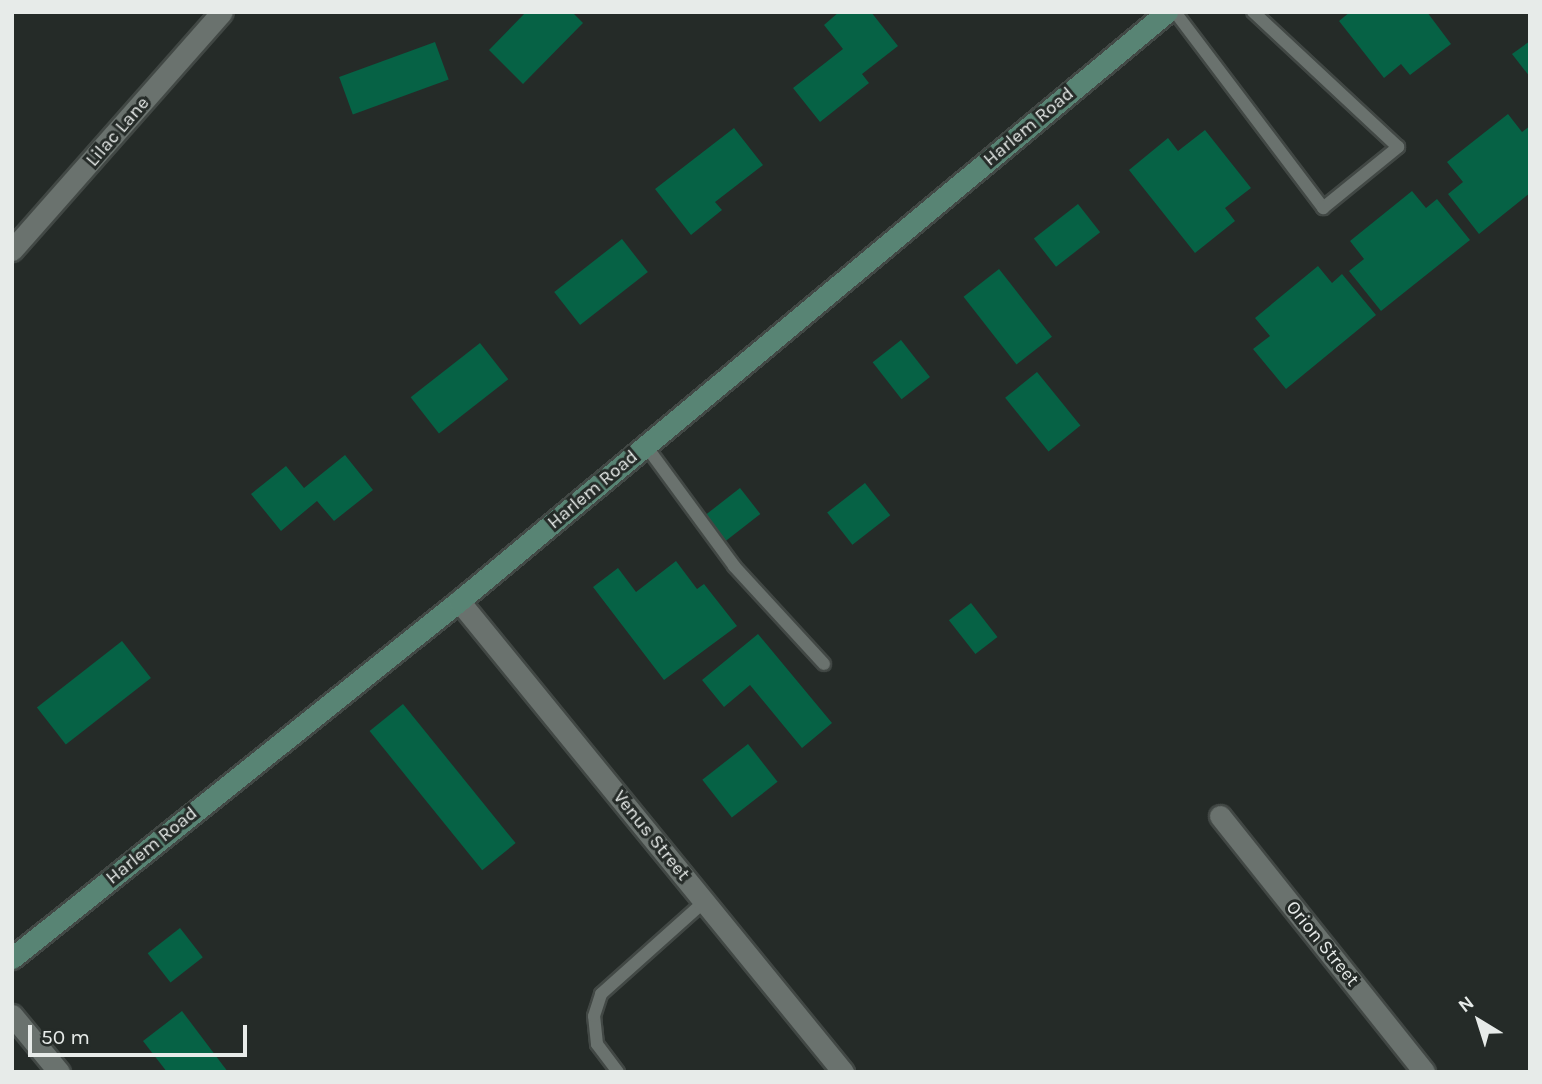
<!DOCTYPE html>
<html>
<head>
<meta charset="utf-8">
<style>
  body { margin:0 }
  #map { position:relative; width:1542px; height:1084px; overflow:hidden; background:#252b28; font-family:Karla,sans-serif }
  div>[style] { position:absolute }
  .building>* { inset:0; background:#066245; transform-origin:0 0 }
  .roads { filter:drop-shadow(2px 0 #424845) drop-shadow(-2px 0 #424845) drop-shadow(0 2px #424845) drop-shadow(0 -2px #424845) }
  .lane>* { height:12px; margin:-6px; padding:0 6px; transform-origin:6px; border-radius:6px; background:#6a726e }
  .street>* { height:21px; margin:-10.5px; padding:0 10.5px; transform-origin:10.5px; border-radius:10.5px; background:#6a726e }
  .secondary>* { height:21px; margin:-10.5px; padding:0 10.5px; transform-origin:10.5px; border-radius:10.5px; background:#588474 }
  span { translate:-50% -50%; white-space:nowrap; text-align:center; line-height:1.15; -webkit-text-stroke:6px #252b28; paint-order:stroke }
  .street-label { font-size:19px; color:#e7ebe9 }
  .frame { position:absolute; inset:0; border:14px solid #e7ebe9; pointer-events:none }
  .north { position:absolute; left:1444px; top:986px; width:70px; height:70px; -webkit-text-stroke:5px #252b28; paint-order:stroke; rotate:322deg; font-size:19px; font-weight:700; line-height:28px; text-align:center; color:#e7ebe9 }
  .north::after { content:''; display:block; margin:auto; width:24px; height:32px; background:#e7ebe9; clip-path:polygon(50% 0,100% 100%,50% 72%,0 100%) }
  .scale { position:absolute; left:28px; top:1025px; width:219px; height:32px; box-sizing:border-box; border:4px solid #e7ebe9; border-top:0; padding-left:9px; font-size:21px; line-height:24px; white-space:nowrap; color:#e7ebe9; -webkit-text-stroke:5px #252b28; paint-order:stroke }
</style>
</head>
<body>
<div id="map">
  <div class="building">
    <div style="clip-path:polygon(526px 12px,572px 12px,583px 23px,523px 84px,489px 50px)"></div>
    <div style="clip-path:polygon(839px 12px,871px 12px,898px 46px,862px 74px,869px 83px,820px 122px,793px 88px,843px 49px,824px 25px)"></div>
    <div style="clip-path:polygon(1350px 12px,1427px 12px,1451px 44px,1410px 75px,1401px 64px,1384px 78px,1339px 21px)"></div>
    <div style="clip-path:polygon(1530px 41px,1530px 77px,1512px 54px)"></div>
    <div style="left:435px;top:42px;width:40px;height:102px;rotate:70deg"></div>
    <div style="clip-path:polygon(1508px 114px,1522px 132px,1530px 126px,1530px 193px,1479px 234px,1448px 194px,1463px 182px,1447px 162px)"></div>
    <div style="clip-path:polygon(734px 128px,763px 165px,715px 202px,722px 210px,691px 235px,655px 189px)"></div>
    <div style="clip-path:polygon(1205px 130px,1251px 188px,1225px 208px,1235px 221px,1195px 253px,1129px 170px,1168px 138px,1178px 151px)"></div>
    <div style="clip-path:polygon(1412px 191px,1426px 208px,1437px 199px,1470px 240px,1381px 311px,1349px 271px,1364px 259px,1350px 241px)"></div>
    <div style="left:1078px;top:204px;width:36px;height:56px;rotate:52deg"></div>
    <div style="left:622px;top:239px;width:42px;height:86px;rotate:52deg"></div>
    <div style="clip-path:polygon(1318px 266px,1332px 283px,1342px 274px,1376px 315px,1286px 389px,1253px 349px,1270px 336px,1255px 318px)"></div>
    <div style="left:999px;top:269px;width:86px;height:45px;rotate:52deg"></div>
    <div style="left:901px;top:340px;width:47px;height:36px;rotate:52deg"></div>
    <div style="left:480px;top:343px;width:46px;height:88px;rotate:52deg"></div>
    <div style="left:1037px;top:372px;width:69px;height:41px;rotate:51deg"></div>
    <div style="clip-path:polygon(345px 455px,373px 490px,334px 521px,317px 501px,281px 531px,251px 494px,286px 466px,304px 488px)"></div>
    <div style="left:865px;top:483px;width:41px;height:48px;rotate:52deg"></div>
    <div style="left:740px;top:488px;width:33px;height:46px;rotate:52deg"></div>
    <div style="clip-path:polygon(676px 561px,697px 589px,704px 584px,737px 626px,664px 680px,593px 587px,618px 568px,636px 592px)"></div>
    <div style="left:971px;top:603px;width:43px;height:28px;rotate:52deg"></div>
    <div style="clip-path:polygon(758px 634px,832px 723px,802px 748px,750px 685px,724px 707px,702px 680px)"></div>
    <div style="left:122px;top:641px;width:47px;height:108px;rotate:52deg"></div>
    <div style="left:403px;top:704px;width:179px;height:43px;rotate:51deg"></div>
    <div style="left:748px;top:744px;width:48px;height:58px;rotate:52deg"></div>
    <div style="left:180px;top:928px;width:37px;height:41px;rotate:52deg"></div>
    <div style="clip-path:polygon(182px 1011px,228px 1072px,167px 1072px,143px 1041px)"></div>
  </div>
  <div class="roads">
    <div class="lane">
      <div style="left:1175px;top:12px;width:246px;rotate:52.9deg"></div>
      <div style="left:1323px;top:208px;width:97px;rotate:-39.1deg"></div>
      <div style="left:1398px;top:147px;width:198px;rotate:-137deg"></div>
      <div style="left:646px;top:446px;width:149px;rotate:53.7deg"></div>
      <div style="left:734px;top:566px;width:133px;rotate:47.4deg"></div>
      <div style="left:618px;top:1072px;width:35px;rotate:-127deg"></div>
      <div style="left:597px;top:1044px;width:28px;rotate:-96deg"></div>
      <div style="left:594px;top:1016px;width:23px;rotate:-72deg"></div>
      <div style="left:601px;top:994px;width:138px;rotate:-41.8deg"></div>
    </div>
    <div class="street">
      <div style="left:12px;top:250px;width:317px;rotate:-48.6deg"></div>
      <div style="left:459px;top:601px;width:608px;rotate:50.81deg"></div>
      <div style="left:1220px;top:816px;width:327px;rotate:51.4deg"></div>
      <div style="left:12px;top:1015px;width:74px;rotate:50.5deg"></div>
    </div>
    <div class="secondary">
      <div style="left:12px;top:958px;width:572px;rotate:-38.61deg"></div>
      <div style="left:459px;top:601px;width:921px;rotate:-39.76deg"></div>
    </div>
  </div>
  <div class="street-label">
    <span style="left:1029px;top:127px;rotate:-40deg">Harlem Road</span>
    <span style="left:118px;top:132px;rotate:-49deg">Lilac Lane</span>
    <span style="left:593px;top:490px;rotate:-40deg">Harlem Road</span>
    <span style="left:651px;top:836px;rotate:51deg">Venus Street</span>
    <span style="left:152px;top:846px;rotate:-39deg">Harlem Road</span>
    <span style="left:1322px;top:944px;rotate:51deg">Orion Street</span>
  </div>
  <div class="frame"></div>
  <div class="north">N</div>
  <div class="scale">50 m</div>
</div>
</body>
</html>
